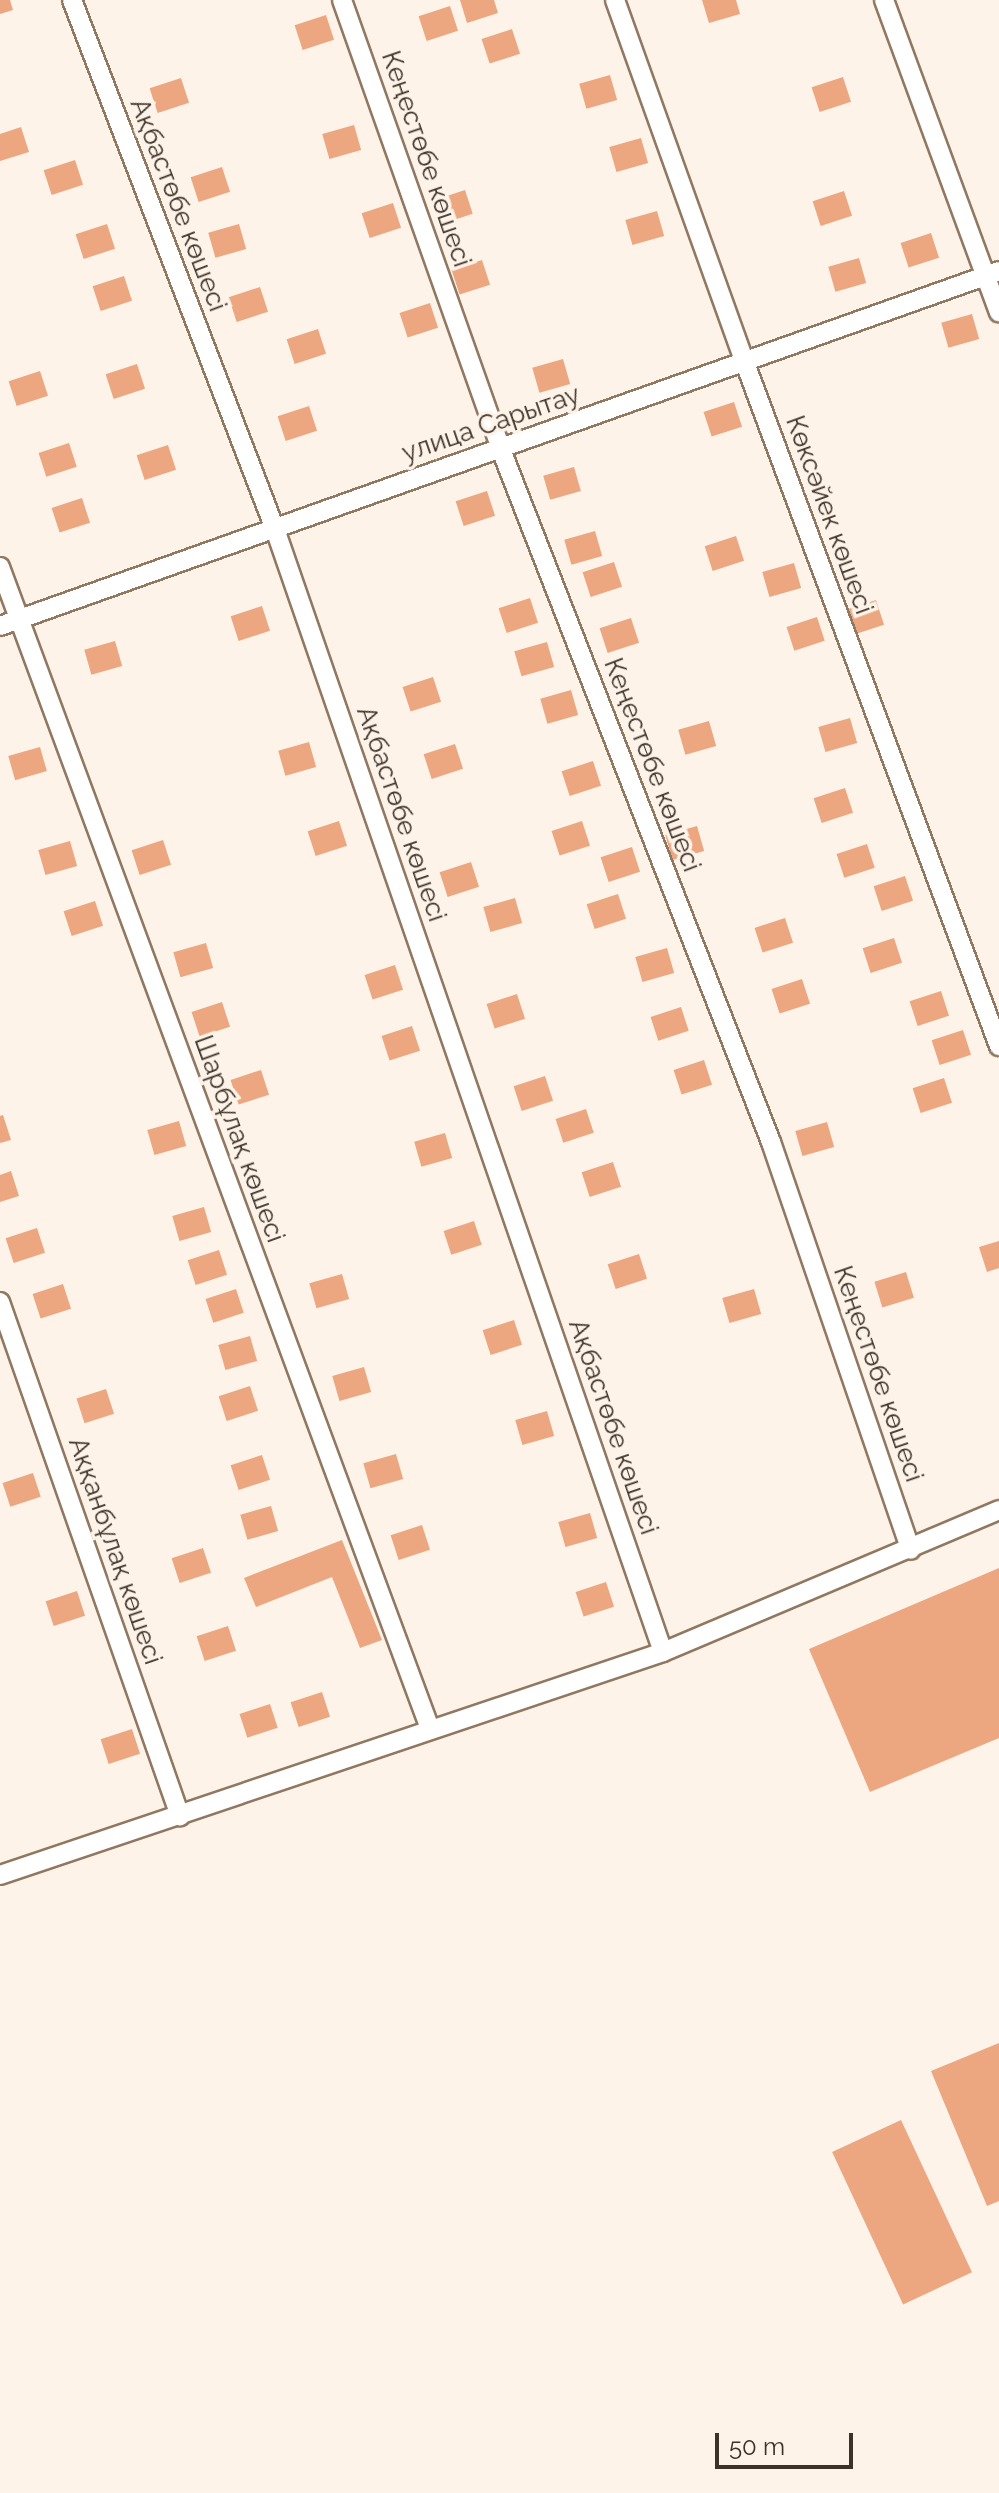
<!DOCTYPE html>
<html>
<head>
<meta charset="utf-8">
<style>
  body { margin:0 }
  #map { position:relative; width:999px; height:2493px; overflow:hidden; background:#fef3e9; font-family:Raleway,sans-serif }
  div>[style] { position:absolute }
  .building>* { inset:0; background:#eca680; transform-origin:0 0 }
  .roads { filter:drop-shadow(2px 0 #907861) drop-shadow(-2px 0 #907861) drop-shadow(0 2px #907861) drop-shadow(0 -2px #907861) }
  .street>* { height:18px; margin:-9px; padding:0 9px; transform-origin:9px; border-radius:9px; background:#fff }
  span { translate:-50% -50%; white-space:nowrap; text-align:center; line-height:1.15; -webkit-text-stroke:7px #fef3e9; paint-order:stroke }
  .street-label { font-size:26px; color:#3c3228 }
  .scale { position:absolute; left:715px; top:2433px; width:138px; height:36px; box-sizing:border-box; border:4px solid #3c3228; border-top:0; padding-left:10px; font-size:24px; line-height:28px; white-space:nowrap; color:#3c3228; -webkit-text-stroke:6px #fef3e9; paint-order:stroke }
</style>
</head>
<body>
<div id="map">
  <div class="building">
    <div style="clip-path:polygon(0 0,10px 0,13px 10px,0 14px)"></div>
    <div style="clip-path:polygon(460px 0,494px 0,498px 13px,467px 23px)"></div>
    <div style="clip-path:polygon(702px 0,736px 0,740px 14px,709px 23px)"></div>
    <div style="left:450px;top:6px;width:26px;height:33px;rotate:72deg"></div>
    <div style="left:326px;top:15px;width:26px;height:33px;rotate:72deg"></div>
    <div style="left:512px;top:29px;width:26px;height:32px;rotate:72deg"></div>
    <div style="left:610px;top:75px;width:26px;height:32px;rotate:74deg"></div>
    <div style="left:843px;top:77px;width:26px;height:33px;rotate:72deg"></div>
    <div style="left:181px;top:78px;width:26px;height:33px;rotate:72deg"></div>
    <div style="left:354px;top:125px;width:26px;height:33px;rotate:74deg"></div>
    <div style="clip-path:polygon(21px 127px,29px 152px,0 161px,0 134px)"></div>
    <div style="left:641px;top:138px;width:26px;height:33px;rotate:74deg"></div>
    <div style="left:75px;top:160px;width:26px;height:33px;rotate:72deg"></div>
    <div style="left:222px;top:167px;width:26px;height:33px;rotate:72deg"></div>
    <div style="left:465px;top:190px;width:25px;height:32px;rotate:72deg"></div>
    <div style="left:844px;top:191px;width:26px;height:33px;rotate:72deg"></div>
    <div style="left:393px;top:203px;width:26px;height:33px;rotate:72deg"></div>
    <div style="left:657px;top:211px;width:26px;height:33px;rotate:74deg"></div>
    <div style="left:107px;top:224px;width:26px;height:33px;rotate:72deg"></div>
    <div style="left:239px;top:224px;width:26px;height:32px;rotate:74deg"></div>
    <div style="left:931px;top:233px;width:26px;height:32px;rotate:72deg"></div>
    <div style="left:859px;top:258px;width:26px;height:32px;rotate:74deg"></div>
    <div style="left:482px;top:260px;width:26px;height:32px;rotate:72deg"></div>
    <div style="left:124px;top:276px;width:26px;height:33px;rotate:72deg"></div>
    <div style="left:260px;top:287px;width:26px;height:33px;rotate:72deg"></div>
    <div style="left:430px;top:303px;width:26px;height:32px;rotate:72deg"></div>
    <div style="left:972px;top:314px;width:26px;height:32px;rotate:74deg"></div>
    <div style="left:318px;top:329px;width:26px;height:33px;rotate:72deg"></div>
    <div style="left:563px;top:359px;width:26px;height:32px;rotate:74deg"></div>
    <div style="left:137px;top:364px;width:26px;height:33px;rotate:72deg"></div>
    <div style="left:40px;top:371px;width:26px;height:33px;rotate:72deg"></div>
    <div style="left:734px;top:402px;width:26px;height:32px;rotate:72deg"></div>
    <div style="left:309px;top:406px;width:26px;height:33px;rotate:72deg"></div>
    <div style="left:69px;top:443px;width:25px;height:32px;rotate:72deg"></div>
    <div style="left:168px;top:445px;width:26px;height:33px;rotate:72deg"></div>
    <div style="left:574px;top:467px;width:25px;height:32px;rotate:74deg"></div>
    <div style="left:487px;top:491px;width:26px;height:33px;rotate:72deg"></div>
    <div style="left:82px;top:498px;width:26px;height:32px;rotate:72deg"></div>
    <div style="left:595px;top:531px;width:26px;height:32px;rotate:74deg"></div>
    <div style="left:736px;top:536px;width:26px;height:33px;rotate:72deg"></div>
    <div style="left:614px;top:562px;width:26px;height:33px;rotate:72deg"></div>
    <div style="left:794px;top:563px;width:26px;height:33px;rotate:74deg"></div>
    <div style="left:530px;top:598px;width:26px;height:33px;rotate:72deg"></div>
    <div style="left:876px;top:600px;width:26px;height:33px;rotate:72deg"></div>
    <div style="left:262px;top:606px;width:26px;height:33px;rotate:72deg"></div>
    <div style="left:817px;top:617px;width:25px;height:32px;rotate:72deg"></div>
    <div style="left:631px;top:618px;width:26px;height:33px;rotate:72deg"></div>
    <div style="left:115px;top:641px;width:26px;height:32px;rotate:74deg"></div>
    <div style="left:547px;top:642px;width:26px;height:34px;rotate:74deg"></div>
    <div style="left:433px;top:677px;width:26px;height:32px;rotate:72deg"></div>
    <div style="left:571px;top:690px;width:26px;height:32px;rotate:74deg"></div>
    <div style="left:850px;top:718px;width:26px;height:33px;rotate:74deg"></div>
    <div style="left:709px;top:721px;width:26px;height:32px;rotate:74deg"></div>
    <div style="left:309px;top:742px;width:26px;height:32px;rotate:74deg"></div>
    <div style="left:455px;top:744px;width:26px;height:33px;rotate:72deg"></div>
    <div style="left:40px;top:747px;width:25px;height:33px;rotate:74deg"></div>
    <div style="left:593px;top:761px;width:26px;height:33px;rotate:72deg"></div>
    <div style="left:845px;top:788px;width:26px;height:33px;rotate:72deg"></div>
    <div style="left:339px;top:821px;width:26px;height:33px;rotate:72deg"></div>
    <div style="left:582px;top:821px;width:26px;height:32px;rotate:72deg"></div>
    <div style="left:697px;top:826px;width:26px;height:33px;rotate:74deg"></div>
    <div style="left:163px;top:840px;width:26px;height:33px;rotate:72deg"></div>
    <div style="left:70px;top:841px;width:26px;height:33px;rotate:74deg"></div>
    <div style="left:867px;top:844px;width:25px;height:32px;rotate:72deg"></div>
    <div style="left:632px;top:847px;width:26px;height:33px;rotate:72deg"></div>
    <div style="left:471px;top:862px;width:26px;height:33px;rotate:72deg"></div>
    <div style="left:905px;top:876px;width:26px;height:33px;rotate:72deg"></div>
    <div style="left:618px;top:894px;width:26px;height:33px;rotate:72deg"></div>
    <div style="left:515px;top:898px;width:26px;height:33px;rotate:74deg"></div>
    <div style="left:95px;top:901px;width:26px;height:33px;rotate:72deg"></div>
    <div style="left:785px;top:918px;width:26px;height:32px;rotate:72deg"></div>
    <div style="left:894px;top:938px;width:26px;height:33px;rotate:72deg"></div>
    <div style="left:206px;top:943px;width:26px;height:34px;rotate:74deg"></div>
    <div style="left:667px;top:948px;width:26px;height:33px;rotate:74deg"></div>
    <div style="left:395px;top:965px;width:26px;height:32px;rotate:72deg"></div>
    <div style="left:802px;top:979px;width:26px;height:32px;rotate:72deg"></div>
    <div style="left:941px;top:991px;width:26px;height:33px;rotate:72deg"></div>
    <div style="left:517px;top:994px;width:26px;height:32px;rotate:72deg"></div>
    <div style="left:222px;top:1002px;width:26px;height:32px;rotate:72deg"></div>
    <div style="left:681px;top:1007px;width:25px;height:32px;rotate:72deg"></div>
    <div style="left:412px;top:1026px;width:26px;height:32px;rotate:72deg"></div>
    <div style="left:963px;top:1030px;width:26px;height:33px;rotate:72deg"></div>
    <div style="left:704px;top:1060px;width:26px;height:32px;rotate:72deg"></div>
    <div style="left:261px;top:1070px;width:26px;height:32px;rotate:72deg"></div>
    <div style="left:545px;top:1076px;width:26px;height:33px;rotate:72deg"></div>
    <div style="left:944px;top:1078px;width:26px;height:33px;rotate:72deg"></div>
    <div style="left:586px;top:1109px;width:25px;height:32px;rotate:72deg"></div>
    <div style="clip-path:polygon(3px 1115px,11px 1140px,0 1143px,0 1116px)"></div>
    <div style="left:179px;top:1121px;width:26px;height:33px;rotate:74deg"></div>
    <div style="left:827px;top:1122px;width:26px;height:33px;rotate:74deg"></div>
    <div style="left:445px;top:1133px;width:26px;height:32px;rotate:74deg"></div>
    <div style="left:613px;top:1162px;width:26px;height:33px;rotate:72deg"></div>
    <div style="clip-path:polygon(11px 1171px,19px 1196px,0 1202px,0 1175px)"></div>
    <div style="left:204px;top:1207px;width:26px;height:33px;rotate:74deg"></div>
    <div style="left:474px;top:1221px;width:25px;height:32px;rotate:72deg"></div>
    <div style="left:37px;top:1228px;width:26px;height:33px;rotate:72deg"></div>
    <div style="clip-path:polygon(999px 1241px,999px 1268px,987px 1272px,979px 1247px)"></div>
    <div style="left:219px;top:1250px;width:26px;height:33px;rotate:72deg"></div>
    <div style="left:639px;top:1254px;width:26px;height:33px;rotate:72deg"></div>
    <div style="left:906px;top:1272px;width:27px;height:33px;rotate:73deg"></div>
    <div style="left:342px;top:1274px;width:26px;height:34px;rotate:74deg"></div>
    <div style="left:63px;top:1284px;width:26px;height:32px;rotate:72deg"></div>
    <div style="left:236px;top:1289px;width:25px;height:32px;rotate:72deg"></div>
    <div style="left:754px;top:1289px;width:26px;height:33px;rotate:74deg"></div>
    <div style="left:514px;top:1320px;width:26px;height:33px;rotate:72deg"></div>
    <div style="left:250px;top:1336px;width:26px;height:33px;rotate:74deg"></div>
    <div style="left:364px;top:1367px;width:26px;height:33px;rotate:74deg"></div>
    <div style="left:250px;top:1386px;width:26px;height:33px;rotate:72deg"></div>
    <div style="left:106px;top:1389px;width:26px;height:31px;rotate:72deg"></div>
    <div style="left:547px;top:1411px;width:26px;height:33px;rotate:74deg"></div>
    <div style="left:396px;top:1454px;width:26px;height:34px;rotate:74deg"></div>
    <div style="left:262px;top:1455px;width:26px;height:33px;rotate:72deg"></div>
    <div style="left:33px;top:1473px;width:25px;height:32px;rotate:72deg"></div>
    <div style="left:271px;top:1506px;width:26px;height:32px;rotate:74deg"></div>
    <div style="left:590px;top:1513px;width:26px;height:33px;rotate:74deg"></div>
    <div style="left:422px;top:1525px;width:26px;height:33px;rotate:72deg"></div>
    <div style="clip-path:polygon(342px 1540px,382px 1640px,360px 1648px,332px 1577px,256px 1607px,244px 1578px)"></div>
    <div style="left:203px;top:1548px;width:26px;height:33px;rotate:72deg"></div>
    <div style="clip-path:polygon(999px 1568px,999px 1738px,870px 1792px,809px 1649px)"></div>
    <div style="left:606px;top:1582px;width:26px;height:32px;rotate:72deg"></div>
    <div style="left:77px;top:1591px;width:26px;height:33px;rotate:72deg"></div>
    <div style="left:228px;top:1626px;width:26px;height:33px;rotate:72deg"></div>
    <div style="left:322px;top:1692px;width:26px;height:33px;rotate:72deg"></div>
    <div style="left:270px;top:1704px;width:25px;height:32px;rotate:72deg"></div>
    <div style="left:132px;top:1729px;width:26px;height:33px;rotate:72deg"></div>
    <div style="clip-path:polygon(999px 2043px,999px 2201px,987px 2206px,931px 2071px)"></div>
    <div style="left:901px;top:2120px;width:168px;height:76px;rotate:65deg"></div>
  </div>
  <div class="roads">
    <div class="street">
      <div style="left:72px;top:0;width:567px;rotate:69.01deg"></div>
      <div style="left:275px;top:529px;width:1188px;rotate:70.94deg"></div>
      <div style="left:342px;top:0;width:474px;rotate:70.5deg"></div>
      <div style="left:500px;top:447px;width:746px;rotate:68.7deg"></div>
      <div style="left:771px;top:1142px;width:431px;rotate:71.1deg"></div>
      <div style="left:615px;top:0;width:386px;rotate:70.3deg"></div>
      <div style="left:745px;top:363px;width:729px;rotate:69.6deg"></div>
      <div style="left:884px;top:0;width:333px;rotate:69.8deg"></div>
      <div style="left:0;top:567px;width:1239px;rotate:69.69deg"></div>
      <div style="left:0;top:626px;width:1060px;rotate:-19.56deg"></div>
      <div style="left:0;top:1302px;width:545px;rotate:70.7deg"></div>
      <div style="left:0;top:1875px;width:699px;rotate:-18.59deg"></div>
      <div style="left:663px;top:1652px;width:365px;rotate:-22.9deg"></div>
    </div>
  </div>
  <div class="street-label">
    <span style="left:426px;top:159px;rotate:71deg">Кеңестөбе көшесі</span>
    <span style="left:178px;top:205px;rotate:69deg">Ақбастөбе көшесі</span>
    <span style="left:491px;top:424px;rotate:-19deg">улица Сарытау</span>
    <span style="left:829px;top:515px;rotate:70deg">Көксәйек көшесі</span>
    <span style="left:652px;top:765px;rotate:69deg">Кеңестөбе көшесі</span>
    <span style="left:401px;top:814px;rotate:71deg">Ақбастөбе көшесі</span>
    <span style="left:239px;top:1139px;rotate:70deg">Шарбұлақ көшесі</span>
    <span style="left:878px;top:1374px;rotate:71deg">Кеңестөбе көшесі</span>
    <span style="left:613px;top:1427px;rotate:71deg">Ақбастөбе көшесі</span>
    <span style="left:115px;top:1551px;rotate:71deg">Аққанбұлақ көшесі</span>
  </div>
  <div class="scale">50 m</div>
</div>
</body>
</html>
